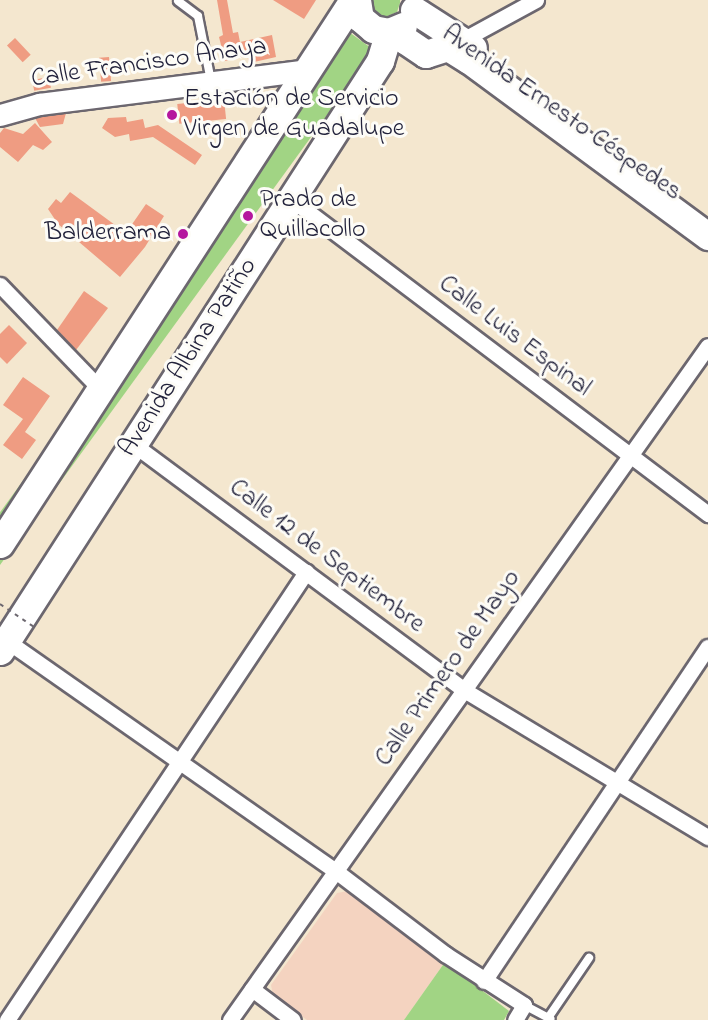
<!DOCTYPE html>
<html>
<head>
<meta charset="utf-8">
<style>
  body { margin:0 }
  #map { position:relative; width:708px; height:1020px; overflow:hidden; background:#f4e7cf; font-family:"Indie Flower",sans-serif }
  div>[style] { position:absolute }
  .built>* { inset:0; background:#f4d3c0 }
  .green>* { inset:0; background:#a1d484; transform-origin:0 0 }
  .building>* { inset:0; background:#ef9c82; transform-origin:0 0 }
  .roads { filter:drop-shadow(2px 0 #6c676f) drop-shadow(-2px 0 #6c676f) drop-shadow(0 2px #6c676f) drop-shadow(0 -2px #6c676f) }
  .lane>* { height:8px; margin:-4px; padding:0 4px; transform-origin:4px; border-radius:4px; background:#fff }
  .street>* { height:15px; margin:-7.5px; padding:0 7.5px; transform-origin:7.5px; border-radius:7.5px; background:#fff }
  .secondary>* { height:21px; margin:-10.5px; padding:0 10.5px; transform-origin:10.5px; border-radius:10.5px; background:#fff }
  .highway>* { height:27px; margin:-13.5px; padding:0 13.5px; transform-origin:13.5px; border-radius:13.5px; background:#fff }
  .path-bridge>* { height:2px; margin-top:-1px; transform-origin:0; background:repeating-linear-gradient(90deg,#6c676f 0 4.5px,transparent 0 9px) }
  .dots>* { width:16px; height:16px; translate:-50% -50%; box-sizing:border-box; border:3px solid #fdfcf7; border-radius:50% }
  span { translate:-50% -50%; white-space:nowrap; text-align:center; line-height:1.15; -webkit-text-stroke:6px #fdfcf7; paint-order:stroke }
  .street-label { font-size:26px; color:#22223b }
  .poi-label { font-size:26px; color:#22223b }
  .left { translate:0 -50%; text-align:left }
  .right { translate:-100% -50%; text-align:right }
</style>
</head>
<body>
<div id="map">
  <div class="built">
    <div style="clip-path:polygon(348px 891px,445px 962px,404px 1020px,307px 1020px,273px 995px,271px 985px,337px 893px)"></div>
  </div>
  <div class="green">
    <div style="clip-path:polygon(370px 0,400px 0,400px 3px,397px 12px,383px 18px,374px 14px)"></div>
    <div style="left:349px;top:32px;width:31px;height:644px;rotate:36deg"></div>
    <div style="clip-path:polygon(445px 962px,509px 1011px,504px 1020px,404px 1020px)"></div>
  </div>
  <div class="building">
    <div style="clip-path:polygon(217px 0,227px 0,233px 33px,238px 32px,240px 42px,272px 35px,276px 57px,249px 63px,247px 55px,225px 61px,219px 37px,223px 35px)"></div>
    <div style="clip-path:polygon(273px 0,316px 0,304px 19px)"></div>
    <div style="left:15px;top:38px;width:23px;height:11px;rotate:47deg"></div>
    <div style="left:109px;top:57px;width:24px;height:10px;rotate:85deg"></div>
    <div style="left:49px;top:77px;width:11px;height:17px;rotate:80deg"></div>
    <div style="left:224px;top:99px;width:20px;height:47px;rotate:84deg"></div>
    <div style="clip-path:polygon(66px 113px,63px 124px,40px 127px,35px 118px)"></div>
    <div style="clip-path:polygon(126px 117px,127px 122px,143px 119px,145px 128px,158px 125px,202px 155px,195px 165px,153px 137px,130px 141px,129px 134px,115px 137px,102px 128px,108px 118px)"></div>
    <div style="clip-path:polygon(35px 123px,52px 142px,43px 150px,33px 145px,18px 162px,0 147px,0 133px,4px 128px,23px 134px)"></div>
    <div style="clip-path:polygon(70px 192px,126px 233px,146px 204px,164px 216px,145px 247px,120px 277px,58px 224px,48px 209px,56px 199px,61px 203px)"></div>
    <div style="clip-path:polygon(84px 291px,108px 308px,76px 350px,57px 330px)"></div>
    <div style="clip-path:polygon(9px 325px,27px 343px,7px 364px,0 357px,0 334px)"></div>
    <div style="clip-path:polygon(23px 377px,50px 396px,25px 432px,36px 440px,22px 459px,3px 445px,23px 419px,3px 405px)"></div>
  </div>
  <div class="roads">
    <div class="lane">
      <div style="left:178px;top:1px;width:25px;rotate:37deg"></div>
      <div style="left:198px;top:16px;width:66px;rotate:78.7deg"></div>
      <div style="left:524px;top:1005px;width:30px;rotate:28deg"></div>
      <div style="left:548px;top:1018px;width:73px;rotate:-55.7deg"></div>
    </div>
    <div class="street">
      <div style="left:457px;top:43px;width:90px;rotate:-28.6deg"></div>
      <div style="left:291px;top:199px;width:523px;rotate:37.07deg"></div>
      <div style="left:0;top:285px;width:147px;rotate:46.1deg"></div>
      <div style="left:133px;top:444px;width:412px;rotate:36.6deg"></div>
      <div style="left:464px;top:690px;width:285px;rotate:31.1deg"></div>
      <div style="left:7px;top:641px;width:403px;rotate:35deg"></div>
      <div style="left:337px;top:872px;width:136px;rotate:37.2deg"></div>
      <div style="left:445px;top:954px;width:94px;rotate:32.8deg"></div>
      <div style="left:524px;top:1005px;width:17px;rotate:121deg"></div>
      <div style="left:484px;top:981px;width:402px;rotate:-56.2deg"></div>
      <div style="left:252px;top:989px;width:51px;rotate:37.1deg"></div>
      <div style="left:7px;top:1020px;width:539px;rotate:-56.28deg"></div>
      <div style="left:230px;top:1020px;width:826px;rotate:-54.66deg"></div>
    </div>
    <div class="secondary">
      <div style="left:0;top:115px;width:41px;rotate:-15.8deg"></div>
      <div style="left:39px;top:104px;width:270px;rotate:-7.2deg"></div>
    </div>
    <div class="highway">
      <div style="left:357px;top:0;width:18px;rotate:81deg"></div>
      <div style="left:360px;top:18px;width:17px;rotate:40deg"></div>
      <div style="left:373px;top:29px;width:16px;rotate:11deg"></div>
      <div style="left:389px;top:32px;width:15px;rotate:-23deg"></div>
      <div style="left:414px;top:10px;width:70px;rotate:32.8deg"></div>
      <div style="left:398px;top:29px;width:13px;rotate:58deg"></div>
      <div style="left:405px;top:40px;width:25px;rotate:34deg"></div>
      <div style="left:426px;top:54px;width:23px;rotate:-18deg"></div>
      <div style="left:448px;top:47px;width:25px;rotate:32deg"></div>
      <div style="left:469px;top:60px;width:297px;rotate:36.4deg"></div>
      <div style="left:0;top:544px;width:648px;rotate:-57.02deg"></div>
      <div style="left:0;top:651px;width:702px;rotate:-57.22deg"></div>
      <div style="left:380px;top:61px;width:30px;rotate:-73deg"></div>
    </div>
  </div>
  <div class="path-bridge">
    <div style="left:0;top:604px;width:40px;rotate:34deg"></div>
  </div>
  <div class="dots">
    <div style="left:172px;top:115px;background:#b5179e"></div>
    <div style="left:248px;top:216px;background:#b5179e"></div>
    <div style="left:183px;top:234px;background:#b5179e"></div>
  </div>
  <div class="street-label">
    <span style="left:149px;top:64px;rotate:-8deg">Calle Francisco Anaya</span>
    <span style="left:561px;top:114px;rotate:35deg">Avenida Ernesto Céspedes</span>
    <span style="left:514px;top:337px;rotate:37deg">Calle Luis Espinal</span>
    <span style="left:189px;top:358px;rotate:-57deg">Avenida Albina Patiño</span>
    <span style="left:326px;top:557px;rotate:37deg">Calle 12 de Septiembre</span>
    <span style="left:449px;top:669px;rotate:-55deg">Calle Primero de Mayo</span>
  </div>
  <div class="poi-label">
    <span class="left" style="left:184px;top:115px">Estación de Servicio<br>Virgen de Guadalupe</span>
    <span class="left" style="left:260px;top:216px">Prado de<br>Quillacollo</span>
    <span class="right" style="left:171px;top:234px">Balderrama</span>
  </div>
</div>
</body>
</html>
